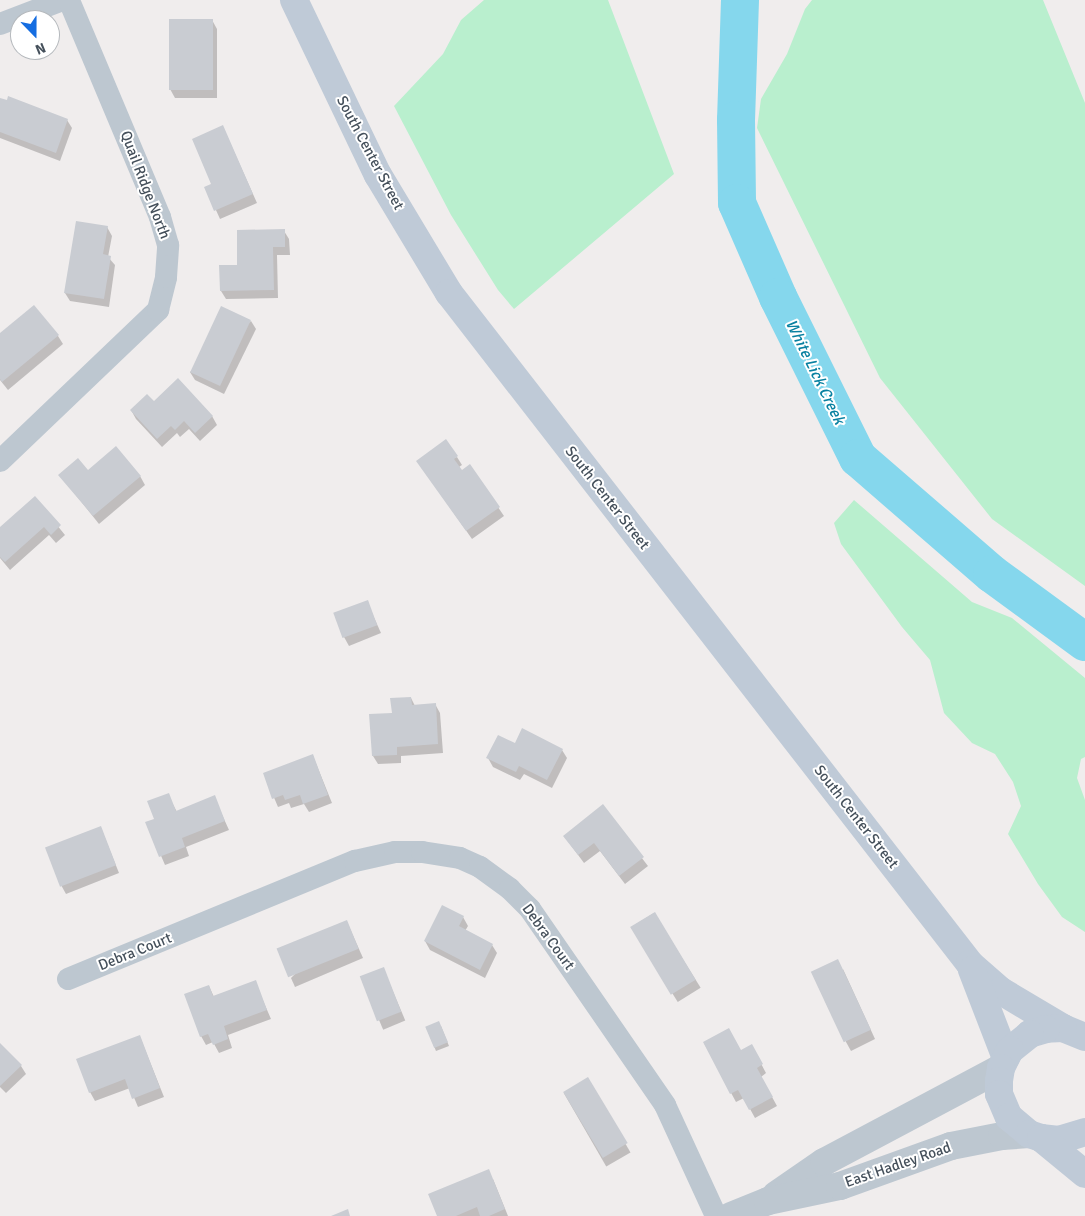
<!DOCTYPE html>
<html>
<head>
<meta charset="utf-8">
<style>
  body { margin:0 }
  #map { position:relative; width:1085px; height:1216px; overflow:hidden; background:#f0eded; font-family:Signika,sans-serif }
  div>[style] { position:absolute }
  .green>* { inset:0; background:#b9efce }
  .shadow>* { inset:0; background:#0003; transform-origin:0 0 }
  .river>* { height:38px; margin:-19px; padding:0 19px; transform-origin:19px; border-radius:19px; background:#85d7ed }
  .building>* { inset:0; background:#c9ccd2; transform-origin:0 0 }
  .minor>* { height:22px; margin:-11px; padding:0 11px; transform-origin:11px; border-radius:11px; background:#bdc7d0 }
  .tertiary>* { height:28px; margin:-14px; padding:0 14px; transform-origin:14px; border-radius:14px; background:#bdc7d0 }
  .secondary>* { height:28px; margin:-14px; padding:0 14px; transform-origin:14px; border-radius:14px; background:#bfcad7 }
  span { translate:-50% -50%; white-space:nowrap; text-align:center; line-height:1.15; -webkit-text-stroke:4px #fff; paint-order:stroke }
  .street-label { font-size:15px; color:#45505b }
  .water-label { font-size:16px; color:#0981a1; font-style:italic }
  .north { position:absolute; left:10px; top:10px; width:50px; height:50px; box-sizing:border-box; background:#fff; border:1px solid #b5b9bd; border-radius:50%; rotate:158deg; font-size:14px; font-weight:700; line-height:20px; text-align:center; color:#45505b }
  .north::after { content:''; display:block; margin:auto; width:18px; height:22px; background:#156de1; clip-path:polygon(50% 0,100% 100%,50% 72%,0 100%) }
</style>
</head>
<body>
<div id="map">
  <div class="green">
    <div style="clip-path:polygon(484px 0,608px 0,674px 174px,514px 309px,498px 290px,451px 215px,394px 106px,443px 54px,461px 20px)"></div>
    <div style="clip-path:polygon(812px 0,1043px 0,1085px 103px,1085px 586px,992px 519px,880px 378px,757px 128px,761px 99px,787px 54px,805px 9px)"></div>
    <div style="clip-path:polygon(854px 500px,972px 602px,1012px 618px,1085px 678px,1085px 757px,1081px 759px,1077px 778px,1085px 800px,1085px 932px,1062px 917px,1038px 884px,1008px 834px,1021px 806px,1013px 782px,995px 754px,972px 743px,944px 713px,930px 660px,902px 627px,841px 544px,834px 523px)"></div>
  </div>
  <div class="shadow">
    <div style="clip-path:polygon(212px 20px,217px 29px,217px 98px,175px 98px,170px 89px)"></div>
    <div style="clip-path:polygon(0 99px,67px 120px,72px 128px,60px 161px,0 138px)"></div>
    <div style="clip-path:polygon(223px 127px,257px 203px,220px 219px,206px 188px,213px 185px)"></div>
    <div style="clip-path:polygon(107px 227px,112px 236px,108px 257px,115px 265px,109px 307px,70px 301px,65px 293px)"></div>
    <div style="clip-path:polygon(284px 231px,289px 239px,290px 255px,277px 255px,278px 298px,226px 299px,221px 291px,238px 266px)"></div>
    <div style="clip-path:polygon(251px 321px,256px 329px,224px 394px,195px 380px,190px 372px)"></div>
    <div style="clip-path:polygon(0 334px,58px 336px,63px 344px,8px 390px,0 380px)"></div>
    <div style="clip-path:polygon(154px 403px,212px 416px,217px 425px,200px 441px,189px 429px,180px 437px,177px 433px,162px 447px,136px 419px,131px 410px)"></div>
    <div style="clip-path:polygon(457px 457px,462px 465px,459px 467px,462px 472px,470px 466px,504px 516px,472px 539px,423px 469px)"></div>
    <div style="clip-path:polygon(88px 472px,140px 476px,145px 485px,99px 524px,60px 475px)"></div>
    <div style="clip-path:polygon(35px 498px,65px 535px,56px 543px,49px 535px,10px 570px,0 558px,0 528px)"></div>
    <div style="clip-path:polygon(367px 602px,381px 633px,349px 646px,344px 637px)"></div>
    <div style="clip-path:polygon(411px 698px,415px 706px,435px 704px,440px 713px,443px 753px,401px 756px,401px 763px,378px 764px,373px 756px,393px 714px)"></div>
    <div style="clip-path:polygon(515px 744px,562px 750px,567px 758px,552px 788px,524px 774px,520px 780px,493px 767px,488px 758px)"></div>
    <div style="clip-path:polygon(313px 756px,332px 803px,309px 812px,304px 804px,291px 808px,289px 803px,278px 807px,264px 774px)"></div>
    <div style="clip-path:polygon(168px 795px,177px 812px,214px 797px,229px 830px,186px 847px,189px 856px,165px 865px,147px 823px,156px 819px)"></div>
    <div style="clip-path:polygon(602px 806px,648px 866px,625px 884px,600px 851px,584px 863px,564px 836px)"></div>
    <div style="clip-path:polygon(101px 828px,119px 873px,66px 894px,61px 885px)"></div>
    <div style="left:654px;top:913px;width:88px;height:27px;rotate:58deg"></div>
    <div style="clip-path:polygon(463px 917px,468px 926px,465px 931px,492px 945px,497px 953px,485px 978px,430px 950px,425px 941px)"></div>
    <div style="clip-path:polygon(347px 922px,363px 958px,295px 987px,291px 978px)"></div>
    <div style="left:383px;top:968px;width:57px;height:24px;rotate:67deg"></div>
    <div style="clip-path:polygon(843px 969px,875px 1039px,851px 1051px,846px 1042px)"></div>
    <div style="clip-path:polygon(255px 982px,271px 1019px,228px 1035px,232px 1048px,219px 1053px,213px 1042px,206px 1045px,201px 1036px,209px 986px,214px 997px)"></div>
    <div style="clip-path:polygon(441px 1026px,449px 1046px,436px 1051px,426px 1027px)"></div>
    <div style="clip-path:polygon(140px 1037px,164px 1097px,138px 1107px,130px 1088px,95px 1101px,90px 1092px)"></div>
    <div style="clip-path:polygon(704px 1043px,756px 1054px,766px 1073px,761px 1077px,777px 1106px,755px 1118px,744px 1098px,736px 1102px)"></div>
    <div style="clip-path:polygon(0 1045px,21px 1066px,26px 1074px,6px 1093px,0 1087px)"></div>
    <div style="left:588px;top:1079px;width:85px;height:28px;rotate:60deg"></div>
    <div style="clip-path:polygon(493px 1179px,508px 1216px,439px 1216px)"></div>
  </div>
  <div class="river">
    <div style="left:740px;top:0;width:120px;rotate:91.9deg"></div>
    <div style="left:736px;top:120px;width:83px;rotate:89.3deg"></div>
    <div style="left:737px;top:203px;width:103px;rotate:66.4deg"></div>
    <div style="left:778px;top:297px;width:180px;rotate:63.6deg"></div>
    <div style="left:858px;top:458px;width:177px;rotate:40.9deg"></div>
    <div style="left:992px;top:574px;width:115px;rotate:36.2deg"></div>
  </div>
  <div class="building">
    <div style="left:169px;top:19px;width:44px;height:71px"></div>
    <div style="clip-path:polygon(8px 96px,68px 119px,56px 153px,0 132px,0 98px,7px 100px)"></div>
    <div style="clip-path:polygon(223px 125px,253px 194px,214px 211px,204px 187px,211px 184px,192px 139px)"></div>
    <div style="clip-path:polygon(76px 221px,108px 226px,103px 254px,111px 256px,104px 299px,64px 293px)"></div>
    <div style="clip-path:polygon(285px 229px,285px 247px,273px 247px,274px 290px,220px 291px,219px 265px,237px 265px,237px 230px)"></div>
    <div style="clip-path:polygon(34px 305px,59px 335px,2px 382px,0 379px,0 333px)"></div>
    <div style="left:221px;top:306px;width:33px;height:73px;rotate:25deg"></div>
    <div style="clip-path:polygon(178px 378px,213px 416px,195px 433px,184px 421px,175px 430px,171px 426px,157px 439px,130px 410px,147px 394px,154px 401px)"></div>
    <div style="clip-path:polygon(446px 439px,458px 456px,454px 459px,462px 470px,470px 464px,500px 507px,466px 531px,416px 461px)"></div>
    <div style="clip-path:polygon(116px 446px,141px 476px,93px 516px,58px 475px,78px 458px,88px 470px)"></div>
    <div style="clip-path:polygon(35px 496px,61px 525px,51px 535px,44px 527px,5px 562px,0 557px,0 527px)"></div>
    <div style="left:368px;top:600px;width:27px;height:37px;rotate:70deg"></div>
    <div style="clip-path:polygon(411px 697px,412px 705px,436px 703px,438px 744px,397px 747px,397px 755px,372px 756px,369px 714px,392px 713px,390px 698px)"></div>
    <div style="clip-path:polygon(522px 728px,563px 749px,547px 780px,519px 766px,516px 772px,486px 758px,498px 735px,515px 743px)"></div>
    <div style="clip-path:polygon(313px 754px,328px 795px,303px 804px,300px 795px,285px 800px,283px 795px,272px 799px,263px 773px)"></div>
    <div style="clip-path:polygon(169px 793px,176px 811px,215px 795px,225px 821px,182px 838px,185px 847px,159px 857px,145px 822px,154px 819px,147px 801px)"></div>
    <div style="clip-path:polygon(603px 804px,644px 857px,619px 876px,594px 843px,578px 855px,563px 836px)"></div>
    <div style="left:101px;top:826px;width:42px;height:60px;rotate:69deg"></div>
    <div style="clip-path:polygon(442px 905px,464px 916px,459px 926px,493px 944px,480px 970px,424px 941px)"></div>
    <div style="left:655px;top:912px;width:79px;height:29px;rotate:59deg"></div>
    <div style="left:347px;top:920px;width:31px;height:76px;rotate:68deg"></div>
    <div style="left:838px;top:959px;width:78px;height:30px;rotate:65deg"></div>
    <div style="left:384px;top:967px;width:48px;height:26px;rotate:69deg"></div>
    <div style="clip-path:polygon(256px 980px,267px 1010px,224px 1026px,228px 1039px,213px 1045px,208px 1034px,200px 1037px,184px 994px,209px 985px,213px 996px)"></div>
    <div style="left:439px;top:1021px;width:23px;height:15px;rotate:67deg"></div>
    <div style="clip-path:polygon(729px 1028px,741px 1050px,752px 1044px,763px 1064px,757px 1068px,773px 1097px,749px 1110px,738px 1090px,730px 1094px,703px 1042px)"></div>
    <div style="clip-path:polygon(140px 1035px,160px 1088px,132px 1099px,125px 1079px,89px 1093px,76px 1059px)"></div>
    <div style="clip-path:polygon(0 1043px,22px 1065px,0 1086px)"></div>
    <div style="left:588px;top:1077px;width:77px;height:29px;rotate:59deg"></div>
    <div style="clip-path:polygon(489px 1169px,505px 1209px,489px 1216px,480px 1216px,477px 1207px,456px 1216px,437px 1216px,428px 1194px)"></div>
    <div style="clip-path:polygon(348px 1209px,350px 1216px,331px 1216px)"></div>
  </div>
  <div class="minor">
    <div style="left:0;top:24px;width:67px;rotate:-20.9deg"></div>
    <div style="left:0;top:461px;width:219px;rotate:-43.7deg"></div>
    <div style="left:158px;top:310px;width:34px;rotate:-76deg"></div>
    <div style="left:166px;top:277px;width:32px;rotate:-86deg"></div>
    <div style="left:168px;top:245px;width:29px;rotate:-106deg"></div>
    <div style="left:160px;top:217px;width:235px;rotate:-112.8deg"></div>
    <div style="left:68px;top:979px;width:310px;rotate:-22.4deg"></div>
    <div style="left:355px;top:861px;width:41px;rotate:-12.7deg"></div>
    <div style="left:395px;top:852px;width:27px"></div>
    <div style="left:422px;top:852px;width:38px;rotate:9deg"></div>
    <div style="left:460px;top:858px;width:22px;rotate:24deg"></div>
    <div style="left:480px;top:867px;width:37px;rotate:36deg"></div>
    <div style="left:510px;top:889px;width:28px;rotate:45deg"></div>
    <div style="left:530px;top:909px;width:238px;rotate:55.4deg"></div>
    <div style="left:665px;top:1105px;width:122px;rotate:65.3deg"></div>
  </div>
  <div class="tertiary">
    <div style="left:776px;top:1195px;width:58px;rotate:-34.5deg"></div>
    <div style="left:824px;top:1162px;width:200px;rotate:-28deg"></div>
    <div style="left:731px;top:1216px;width:40px;rotate:-22deg"></div>
    <div style="left:768px;top:1201px;width:74px;rotate:-11.8deg"></div>
    <div style="left:840px;top:1186px;width:118px;rotate:-19.8deg"></div>
    <div style="left:951px;top:1146px;width:52px;rotate:-11.1deg"></div>
    <div style="left:1002px;top:1136px;width:27px;rotate:-4deg"></div>
  </div>
  <div class="secondary">
    <div style="left:294px;top:0;width:194px;rotate:64.4deg"></div>
    <div style="left:378px;top:175px;width:138px;rotate:59deg"></div>
    <div style="left:449px;top:293px;width:850px;rotate:52.17deg"></div>
    <div style="left:970px;top:964px;width:41px;rotate:41.1deg"></div>
    <div style="left:1001px;top:991px;width:72px;rotate:30.8deg"></div>
    <div style="left:972px;top:970px;width:94px;rotate:68.9deg"></div>
    <div style="left:1085px;top:1037px;width:24px;rotate:-158deg"></div>
    <div style="left:1063px;top:1028px;width:17px;rotate:177deg"></div>
    <div style="left:1046px;top:1029px;width:17px;rotate:163deg"></div>
    <div style="left:1030px;top:1034px;width:26px;rotate:141deg"></div>
    <div style="left:1010px;top:1050px;width:20px;rotate:117deg"></div>
    <div style="left:1001px;top:1068px;width:13px;rotate:99deg"></div>
    <div style="left:999px;top:1081px;width:13px;rotate:90deg"></div>
    <div style="left:999px;top:1094px;width:25px;rotate:67deg"></div>
    <div style="left:1009px;top:1117px;width:26px;rotate:40deg"></div>
    <div style="left:1029px;top:1134px;width:13px;rotate:18deg"></div>
    <div style="left:1041px;top:1138px;width:18px;rotate:6deg"></div>
    <div style="left:1059px;top:1140px;width:27px;rotate:-17deg"></div>
    <div style="left:1041px;top:1138px;width:57px;rotate:39.3deg"></div>
  </div>
  <div class="street-label">
    <span style="left:370px;top:153px;rotate:62deg">South Center Street</span>
    <span style="left:145px;top:185px;rotate:69deg">Quail Ridge North</span>
    <span style="left:607px;top:498px;rotate:52deg">South Center Street</span>
    <span style="left:856px;top:817px;rotate:52deg">South Center Street</span>
    <span style="left:548px;top:937px;rotate:54deg">Debra Court</span>
    <span style="left:135px;top:952px;rotate:-22deg">Debra Court</span>
    <span style="left:898px;top:1165px;rotate:-19deg">East Hadley Road</span>
  </div>
  <div class="water-label">
    <span style="left:815px;top:372px;rotate:64deg">White Lick Creek</span>
  </div>
  <div class="north">N</div>
</div>
</body>
</html>
